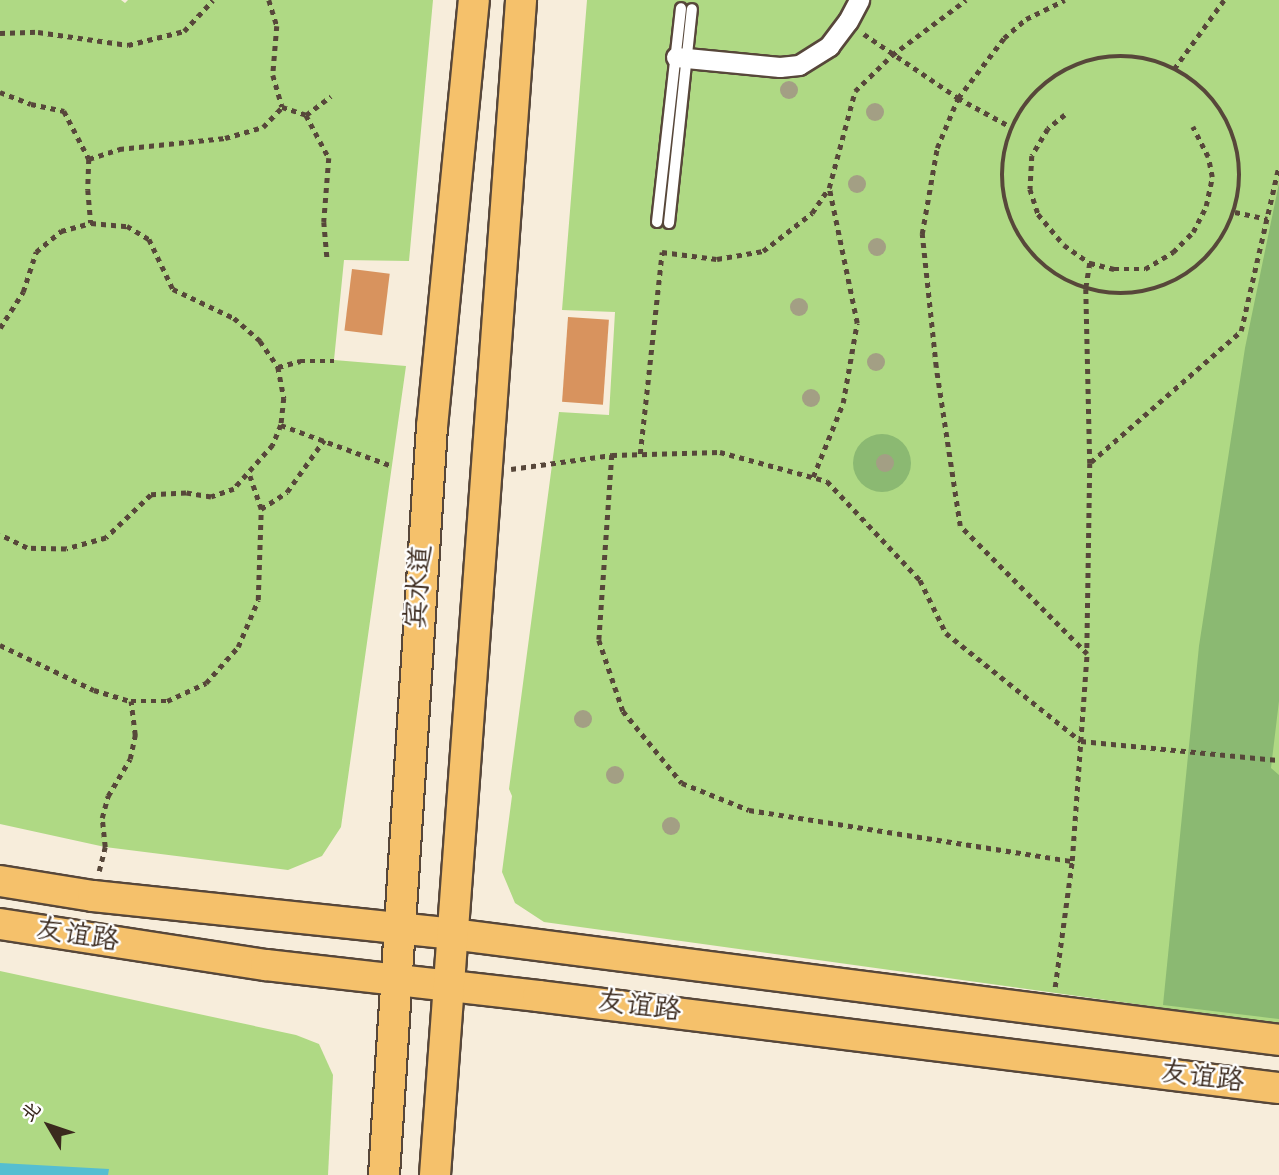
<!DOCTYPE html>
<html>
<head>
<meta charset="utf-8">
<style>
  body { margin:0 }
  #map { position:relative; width:1279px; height:1175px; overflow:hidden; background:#f7eddb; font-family:"Indie Flower","LXGW WenKai TC",sans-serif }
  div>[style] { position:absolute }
  .green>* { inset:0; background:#afd984 }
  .forest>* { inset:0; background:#8bb972 }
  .round { border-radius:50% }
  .water>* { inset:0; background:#55bed1 }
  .building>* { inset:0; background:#d8935e; transform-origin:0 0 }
  .path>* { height:4.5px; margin-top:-2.25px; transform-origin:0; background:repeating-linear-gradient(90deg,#57473a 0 5px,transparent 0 10px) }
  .path>.ring { margin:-2.25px; padding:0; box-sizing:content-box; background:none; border:4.5px solid #57473a; border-radius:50% }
  .roads { filter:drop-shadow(2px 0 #57473a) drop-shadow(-2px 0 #57473a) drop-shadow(0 2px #57473a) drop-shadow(0 -2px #57473a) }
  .service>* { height:10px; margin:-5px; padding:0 5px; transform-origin:5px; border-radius:5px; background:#fff }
  .minor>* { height:19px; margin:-9.5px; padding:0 9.5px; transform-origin:9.5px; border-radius:9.5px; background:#fff }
  .primary>* { height:30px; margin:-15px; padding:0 15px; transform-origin:15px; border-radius:15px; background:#f5c16b }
  .trees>* { width:18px; height:18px; margin:-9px; border-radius:50%; background:#a39f84 }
  span { translate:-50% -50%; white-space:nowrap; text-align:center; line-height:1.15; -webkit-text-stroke:5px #fff; paint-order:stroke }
  .street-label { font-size:28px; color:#3b2a1e }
  .north { position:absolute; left:14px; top:1091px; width:70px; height:70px; -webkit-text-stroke:5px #fff; paint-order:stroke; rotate:309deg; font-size:19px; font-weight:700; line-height:28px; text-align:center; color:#3b2a1e }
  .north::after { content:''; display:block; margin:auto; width:24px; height:32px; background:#3b2a1e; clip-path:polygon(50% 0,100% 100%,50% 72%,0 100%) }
</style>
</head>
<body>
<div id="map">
  <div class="green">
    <div style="clip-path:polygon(0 0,121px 0,125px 3px,128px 0,433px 0,409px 261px,344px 260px,334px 360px,406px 366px,341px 827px,322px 856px,288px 870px,105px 847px,0 824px)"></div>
    <div style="clip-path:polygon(587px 0,1279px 0,1279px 1024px,544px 922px,515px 903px,502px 872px,512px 796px,509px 789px,559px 412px,609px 415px,615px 312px,562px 310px)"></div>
    <div style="clip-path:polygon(0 971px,296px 1035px,319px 1044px,333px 1075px,328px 1175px,0 1175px)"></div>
  </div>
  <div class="forest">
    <div style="clip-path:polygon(1279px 183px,1279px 701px,1271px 768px,1279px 775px,1279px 1019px,1163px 1005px,1199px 646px,1245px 348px)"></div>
    <div class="round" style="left:853px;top:434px;width:58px;height:58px"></div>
  </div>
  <div class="water">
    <div style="clip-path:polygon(0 1163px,109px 1169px,108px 1175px,0 1175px)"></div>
  </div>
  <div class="building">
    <div style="left:352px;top:269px;width:38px;height:62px;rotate:7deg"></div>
    <div style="left:568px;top:317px;width:41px;height:85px;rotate:4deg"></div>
  </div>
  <div class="path">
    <div style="left:269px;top:0;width:27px;rotate:73deg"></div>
    <div style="left:277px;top:26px;width:49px;rotate:94.7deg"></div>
    <div style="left:273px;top:75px;width:33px;rotate:74deg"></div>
    <div style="left:282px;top:107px;width:25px;rotate:18deg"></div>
    <div style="left:306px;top:115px;width:31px;rotate:-37deg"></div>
    <div style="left:0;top:33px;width:38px;rotate:-2deg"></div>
    <div style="left:38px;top:32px;width:91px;rotate:8.2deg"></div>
    <div style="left:128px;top:45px;width:58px;rotate:-14deg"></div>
    <div style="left:184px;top:31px;width:42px;rotate:-46.9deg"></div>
    <div style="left:864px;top:34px;width:114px;rotate:34.2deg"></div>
    <div style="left:958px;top:98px;width:60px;rotate:28.7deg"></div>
    <div class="ring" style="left:1002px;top:56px;width:233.5px;height:233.5px"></div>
    <div style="left:1174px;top:69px;width:85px;rotate:-54.1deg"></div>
    <div style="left:0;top:92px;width:33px;rotate:21deg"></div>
    <div style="left:31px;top:104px;width:34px;rotate:12deg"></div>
    <div style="left:64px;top:111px;width:54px;rotate:62.5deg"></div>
    <div style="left:89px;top:159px;width:31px;rotate:92deg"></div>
    <div style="left:88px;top:190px;width:33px;rotate:85deg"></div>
    <div style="left:306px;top:115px;width:49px;rotate:61.9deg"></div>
    <div style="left:329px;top:158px;width:64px;rotate:94.5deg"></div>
    <div style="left:324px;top:222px;width:36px;rotate:85deg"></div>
    <div style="left:1065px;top:115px;width:22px;rotate:141deg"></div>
    <div style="left:1048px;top:129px;width:31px;rotate:121deg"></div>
    <div style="left:1032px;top:156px;width:33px;rotate:93deg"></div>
    <div style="left:1030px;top:189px;width:26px;rotate:72deg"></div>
    <div style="left:1038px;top:214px;width:40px;rotate:50deg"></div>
    <div style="left:1064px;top:245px;width:32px;rotate:35deg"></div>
    <div style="left:1090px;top:263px;width:26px;rotate:99deg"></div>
    <div style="left:1086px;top:289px;width:174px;rotate:88.7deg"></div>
    <div style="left:1090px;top:463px;width:190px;rotate:90.9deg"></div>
    <div style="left:89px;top:159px;width:32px;rotate:-18deg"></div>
    <div style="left:119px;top:149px;width:107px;rotate:-5.9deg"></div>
    <div style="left:225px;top:138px;width:40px;rotate:-16deg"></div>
    <div style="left:263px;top:127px;width:28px;rotate:-46deg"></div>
    <div style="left:1235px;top:212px;width:33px;rotate:12deg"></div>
    <div style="left:1090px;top:263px;width:25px;rotate:14deg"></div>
    <div style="left:1114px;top:269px;width:31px"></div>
    <div style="left:1145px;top:269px;width:33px;rotate:-31deg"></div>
    <div style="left:1173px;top:252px;width:28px;rotate:-45deg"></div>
    <div style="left:1193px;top:232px;width:29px;rotate:-63deg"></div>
    <div style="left:1206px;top:206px;width:30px;rotate:-78deg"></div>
    <div style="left:1212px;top:177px;width:20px;rotate:-101deg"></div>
    <div style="left:1208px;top:157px;width:34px;rotate:-117deg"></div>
    <div style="left:0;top:328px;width:43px;rotate:-57.4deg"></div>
    <div style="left:23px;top:292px;width:42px;rotate:-72deg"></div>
    <div style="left:36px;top:252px;width:33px;rotate:-40deg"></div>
    <div style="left:61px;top:231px;width:31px;rotate:-15deg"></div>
    <div style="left:91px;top:223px;width:36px;rotate:5deg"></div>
    <div style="left:127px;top:226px;width:26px;rotate:31deg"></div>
    <div style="left:149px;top:239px;width:55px;rotate:64.4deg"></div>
    <div style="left:173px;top:289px;width:68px;rotate:25.4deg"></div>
    <div style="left:234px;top:318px;width:35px;rotate:41deg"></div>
    <div style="left:260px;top:341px;width:32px;rotate:55deg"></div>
    <div style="left:278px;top:367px;width:32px;rotate:79deg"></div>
    <div style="left:284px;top:398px;width:27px;rotate:96deg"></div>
    <div style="left:281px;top:425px;width:22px;rotate:112deg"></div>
    <div style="left:273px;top:445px;width:59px;rotate:131.6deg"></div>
    <div style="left:234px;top:489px;width:24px;rotate:161deg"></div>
    <div style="left:211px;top:497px;width:25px;rotate:-171deg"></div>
    <div style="left:186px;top:493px;width:35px;rotate:177deg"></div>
    <div style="left:151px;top:495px;width:62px;rotate:136.3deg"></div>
    <div style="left:106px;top:538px;width:41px;rotate:164.6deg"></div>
    <div style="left:66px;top:549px;width:39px;rotate:-179deg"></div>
    <div style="left:27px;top:548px;width:30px;rotate:-154deg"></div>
    <div style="left:278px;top:367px;width:23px;rotate:-15deg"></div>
    <div style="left:300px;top:361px;width:34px"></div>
    <div style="left:281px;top:425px;width:116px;rotate:20.2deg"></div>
    <div style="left:640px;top:454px;width:203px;rotate:-83.8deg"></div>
    <div style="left:662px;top:252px;width:55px;rotate:7.3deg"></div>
    <div style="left:717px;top:259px;width:47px;rotate:-9.9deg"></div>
    <div style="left:763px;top:251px;width:62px;rotate:-37.8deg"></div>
    <div style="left:812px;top:213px;width:30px;rotate:-56deg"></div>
    <div style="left:612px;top:455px;width:185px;rotate:94deg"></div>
    <div style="left:599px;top:640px;width:75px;rotate:71.3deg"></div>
    <div style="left:623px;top:711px;width:93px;rotate:50.7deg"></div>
    <div style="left:682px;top:783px;width:72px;rotate:21.9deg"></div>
    <div style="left:749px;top:810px;width:327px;rotate:9deg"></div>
    <div style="left:1091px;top:462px;width:199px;rotate:-41.1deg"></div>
    <div style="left:1241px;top:331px;width:170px;rotate:-77.1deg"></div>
    <div style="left:511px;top:469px;width:102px;rotate:-7.9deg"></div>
    <div style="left:612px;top:455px;width:108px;rotate:-1.6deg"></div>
    <div style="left:720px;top:452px;width:111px;rotate:15.2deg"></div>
    <div style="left:827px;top:481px;width:136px;rotate:46.8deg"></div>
    <div style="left:920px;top:580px;width:59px;rotate:63.9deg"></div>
    <div style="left:946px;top:633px;width:173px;rotate:38.7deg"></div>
    <div style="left:1081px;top:741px;width:199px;rotate:5.5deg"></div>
    <div style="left:813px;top:477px;width:80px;rotate:-67.9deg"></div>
    <div style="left:843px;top:403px;width:81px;rotate:-80.1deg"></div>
    <div style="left:857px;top:323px;width:138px;rotate:-101.7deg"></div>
    <div style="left:829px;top:188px;width:100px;rotate:-75deg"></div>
    <div style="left:855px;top:91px;width:52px;rotate:-44.2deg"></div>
    <div style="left:892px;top:55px;width:92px;rotate:-36.6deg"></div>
    <div style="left:261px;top:509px;width:31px;rotate:-33deg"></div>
    <div style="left:287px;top:492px;width:64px;rotate:-54.6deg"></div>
    <div style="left:0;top:645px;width:104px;rotate:25.6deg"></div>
    <div style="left:94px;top:690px;width:39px;rotate:17deg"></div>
    <div style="left:131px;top:701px;width:36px"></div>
    <div style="left:167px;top:701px;width:43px;rotate:-24.8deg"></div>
    <div style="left:206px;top:683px;width:48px;rotate:-48.4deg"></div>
    <div style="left:238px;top:647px;width:51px;rotate:-66.9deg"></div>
    <div style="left:258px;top:600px;width:91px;rotate:-88.1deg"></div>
    <div style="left:261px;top:509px;width:37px;rotate:-109deg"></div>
    <div style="left:99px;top:871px;width:25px;rotate:-76deg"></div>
    <div style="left:105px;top:847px;width:29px;rotate:-96deg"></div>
    <div style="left:102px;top:818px;width:23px;rotate:-75deg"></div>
    <div style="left:108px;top:796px;width:43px;rotate:-59.3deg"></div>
    <div style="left:130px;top:759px;width:25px;rotate:-78deg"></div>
    <div style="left:135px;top:735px;width:34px;rotate:-97deg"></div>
    <div style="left:1055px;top:987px;width:127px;rotate:-82.3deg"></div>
    <div style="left:1072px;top:861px;width:208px;rotate:-85.9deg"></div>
    <div style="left:1087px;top:654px;width:180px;rotate:-134.8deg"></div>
    <div style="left:960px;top:526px;width:161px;rotate:-98.6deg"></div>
    <div style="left:936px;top:367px;width:134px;rotate:-96deg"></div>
    <div style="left:922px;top:234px;width:87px;rotate:-80.1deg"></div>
    <div style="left:937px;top:148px;width:54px;rotate:-67.2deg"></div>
    <div style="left:958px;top:98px;width:76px;rotate:-52.5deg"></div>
    <div style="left:1004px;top:38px;width:29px;rotate:-41deg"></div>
    <div style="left:1026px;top:19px;width:43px;rotate:-26deg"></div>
  </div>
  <div class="roads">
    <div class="service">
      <div style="left:657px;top:222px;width:215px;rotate:-83.6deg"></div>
      <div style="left:669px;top:223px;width:215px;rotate:-83.9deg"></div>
    </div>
    <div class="minor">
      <div style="left:676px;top:57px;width:104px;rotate:5.5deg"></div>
      <div style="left:780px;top:67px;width:19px;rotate:-6deg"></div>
      <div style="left:799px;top:65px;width:36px;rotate:-32deg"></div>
      <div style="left:829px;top:46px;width:31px;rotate:-53deg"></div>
      <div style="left:848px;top:21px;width:24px;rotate:-62deg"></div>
    </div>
    <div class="primary">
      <div style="left:0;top:881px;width:94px;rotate:9.2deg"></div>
      <div style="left:93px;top:896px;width:361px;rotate:6deg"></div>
      <div style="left:452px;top:934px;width:834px;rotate:7.3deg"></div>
      <div style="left:0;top:924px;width:269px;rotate:8.8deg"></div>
      <div style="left:266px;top:965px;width:274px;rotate:6.5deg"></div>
      <div style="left:538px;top:996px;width:747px;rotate:7.08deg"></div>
      <div style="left:384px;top:1175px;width:750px;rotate:-86.33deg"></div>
      <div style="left:432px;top:427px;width:429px;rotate:-84.4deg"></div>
      <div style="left:435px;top:1175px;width:1178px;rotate:-85.81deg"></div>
    </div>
  </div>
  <div class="trees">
    <div style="left:789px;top:90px"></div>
    <div style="left:875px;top:112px"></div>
    <div style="left:857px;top:184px"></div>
    <div style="left:877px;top:247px"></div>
    <div style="left:799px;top:307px"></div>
    <div style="left:876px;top:362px"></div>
    <div style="left:811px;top:398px"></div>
    <div style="left:885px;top:463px"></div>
    <div style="left:583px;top:719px"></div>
    <div style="left:615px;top:775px"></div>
    <div style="left:671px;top:826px"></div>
  </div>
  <div class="street-label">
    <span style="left:421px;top:587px;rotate:-86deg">宾水道</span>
    <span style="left:77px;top:937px;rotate:9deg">友谊路</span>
    <span style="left:639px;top:1008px;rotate:7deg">友谊路</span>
    <span style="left:1202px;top:1079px;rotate:7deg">友谊路</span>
  </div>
  <div class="north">北</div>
</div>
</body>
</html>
